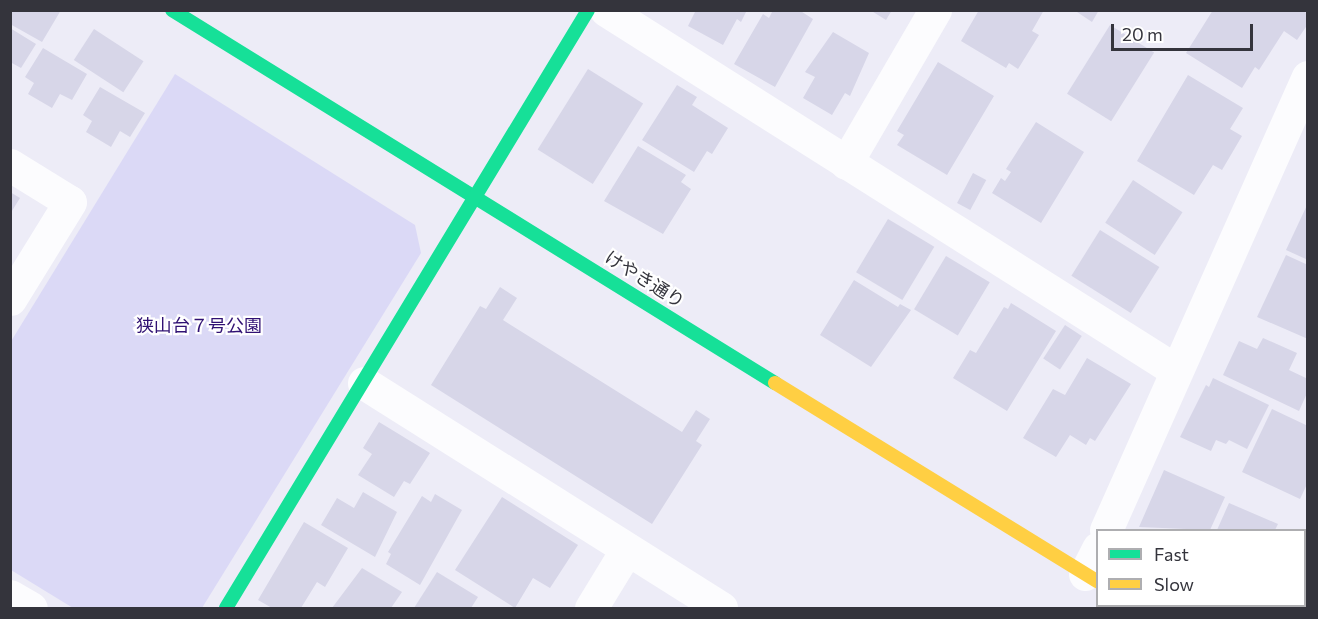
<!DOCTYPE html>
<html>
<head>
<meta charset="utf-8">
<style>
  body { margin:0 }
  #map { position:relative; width:1318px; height:619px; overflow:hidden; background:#edecf7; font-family:Commissioner,"Noto Sans JP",sans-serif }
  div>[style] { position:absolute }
  .green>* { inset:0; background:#dbd9f6 }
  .building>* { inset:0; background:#d7d6e8; transform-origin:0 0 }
  .street>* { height:33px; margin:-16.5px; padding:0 16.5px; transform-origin:16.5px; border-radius:16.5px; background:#fcfcfe }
  .fast>* { height:14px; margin:-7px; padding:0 7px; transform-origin:7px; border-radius:7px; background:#16e098 }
  .slow>* { height:14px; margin:-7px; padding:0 7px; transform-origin:7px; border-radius:7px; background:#ffcf43 }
  span { translate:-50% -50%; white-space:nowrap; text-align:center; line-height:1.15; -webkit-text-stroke:4.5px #fff; paint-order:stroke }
  .street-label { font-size:18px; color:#34343c }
  .park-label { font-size:18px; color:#301173 }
  .frame { position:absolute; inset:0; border:12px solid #34343c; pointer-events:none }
  .legend { position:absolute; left:1096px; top:529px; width:210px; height:78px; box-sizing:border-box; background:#fff; border:2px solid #aeaeb1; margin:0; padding:8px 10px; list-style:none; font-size:18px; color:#34343c }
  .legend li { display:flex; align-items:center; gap:12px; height:30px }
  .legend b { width:30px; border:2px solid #aeaeb1 }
  .scale { position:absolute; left:1111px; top:24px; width:142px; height:27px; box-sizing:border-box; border:3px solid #34343c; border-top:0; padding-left:8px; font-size:18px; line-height:21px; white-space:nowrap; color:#34343c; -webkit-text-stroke:4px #fff; paint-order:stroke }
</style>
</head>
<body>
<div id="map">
  <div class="green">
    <div style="clip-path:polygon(175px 74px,415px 225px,421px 253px,202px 608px,73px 608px,11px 570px,10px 343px)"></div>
  </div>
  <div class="building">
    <div style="clip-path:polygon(10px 10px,61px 10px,42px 42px,10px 24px)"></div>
    <div style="clip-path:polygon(696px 10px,747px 10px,741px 22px,737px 19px,723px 45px,688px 26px)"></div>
    <div style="clip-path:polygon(773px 10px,799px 10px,813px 19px,775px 87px,734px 64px,763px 14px,769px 18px)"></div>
    <div style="clip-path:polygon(870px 10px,892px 10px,886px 20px)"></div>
    <div style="clip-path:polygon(979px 10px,1044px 10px,1032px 31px,1039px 35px,1018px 69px,1009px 63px,1006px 68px,961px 41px)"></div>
    <div style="clip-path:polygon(1074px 10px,1099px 10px,1092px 22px)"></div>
    <div style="clip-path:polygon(1213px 10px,1302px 10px,1308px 14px,1308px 24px,1297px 40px,1284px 31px,1259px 70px,1255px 67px,1242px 88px,1186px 53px)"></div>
    <div style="left:1110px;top:25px;width:52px;height:81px;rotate:32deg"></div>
    <div style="clip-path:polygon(10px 28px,36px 44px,21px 68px,10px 62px)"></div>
    <div style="left:94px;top:29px;width:59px;height:37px;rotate:33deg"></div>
    <div style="clip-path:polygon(833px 32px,869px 53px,850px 96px,845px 93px,832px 115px,803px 98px,815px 77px,805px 72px)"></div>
    <div style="clip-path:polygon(43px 48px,87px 74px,72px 100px,60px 94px,52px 108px,28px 94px,34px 83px,25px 77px)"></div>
    <div style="clip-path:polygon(938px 62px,994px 96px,947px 175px,897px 145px,904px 135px,897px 131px)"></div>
    <div style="left:588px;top:69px;width:65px;height:95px;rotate:32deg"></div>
    <div style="clip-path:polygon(1188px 75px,1243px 108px,1230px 129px,1242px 136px,1222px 170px,1213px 165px,1194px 195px,1137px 161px)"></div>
    <div style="clip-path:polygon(677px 85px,697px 97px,692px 105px,728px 128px,712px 154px,707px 151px,694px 172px,642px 140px)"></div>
    <div style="clip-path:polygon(100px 87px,145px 113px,130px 137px,120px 131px,111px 147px,86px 132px,92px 121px,83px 115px)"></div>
    <div style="clip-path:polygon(1036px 122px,1084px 152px,1041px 223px,992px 193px,1001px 178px,1005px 181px,1011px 172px,1006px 169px)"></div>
    <div style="clip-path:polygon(638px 146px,686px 175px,681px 182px,691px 189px,663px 234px,604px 201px)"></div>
    <div style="left:973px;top:173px;width:15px;height:34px;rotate:28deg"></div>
    <div style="left:1133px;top:180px;width:59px;height:51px;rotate:33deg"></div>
    <div style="clip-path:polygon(10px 192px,20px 198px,10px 214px)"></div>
    <div style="clip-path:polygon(1308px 203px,1308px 260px,1286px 250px)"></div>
    <div style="left:888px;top:219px;width:54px;height:62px;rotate:31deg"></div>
    <div style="left:1100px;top:230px;width:70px;height:54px;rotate:32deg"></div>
    <div style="clip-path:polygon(1286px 255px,1308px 265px,1308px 339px,1257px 317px)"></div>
    <div style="left:946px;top:256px;width:51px;height:62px;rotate:31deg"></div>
    <div style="clip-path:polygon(854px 280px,898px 307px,900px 304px,911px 310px,871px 367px,820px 335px)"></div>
    <div style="clip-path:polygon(500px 287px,517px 298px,503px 320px,682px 432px,696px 410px,710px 419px,696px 441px,702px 445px,652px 524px,431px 385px,480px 306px,486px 309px)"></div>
    <div style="clip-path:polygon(1011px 303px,1056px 331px,1007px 411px,953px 378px,970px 350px,976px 353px,1004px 307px,1008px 309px)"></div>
    <div style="left:1065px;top:325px;width:20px;height:40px;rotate:33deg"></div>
    <div style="clip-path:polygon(1263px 338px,1297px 353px,1289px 370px,1308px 379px,1308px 391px,1299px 411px,1223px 375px,1239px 341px,1257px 349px)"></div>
    <div style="clip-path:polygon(1087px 358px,1131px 384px,1095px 441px,1090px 438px,1086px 445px,1070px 435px,1056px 457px,1023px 438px,1053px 389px,1065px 395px)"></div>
    <div style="clip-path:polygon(1213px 378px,1269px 405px,1247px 449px,1229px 440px,1226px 444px,1216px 440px,1211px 451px,1180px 437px,1206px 385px,1209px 387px)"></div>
    <div style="clip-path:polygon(1272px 409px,1308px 426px,1308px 482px,1300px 499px,1242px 472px)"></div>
    <div style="clip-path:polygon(379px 422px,430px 453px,410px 484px,404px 481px,394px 497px,358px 475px,372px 454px,363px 448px)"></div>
    <div style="clip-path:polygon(1164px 470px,1225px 497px,1210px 530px,1139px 527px)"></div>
    <div style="clip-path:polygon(363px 492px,397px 512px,375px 557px,321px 525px,337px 498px,354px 508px)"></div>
    <div style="clip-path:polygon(435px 494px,462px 510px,420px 585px,386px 564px,391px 554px,388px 552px,422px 496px,431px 502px)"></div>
    <div style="clip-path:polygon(502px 497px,578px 545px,550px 588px,533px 578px,515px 608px,455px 570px)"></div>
    <div style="clip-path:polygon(1229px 503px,1278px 524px,1275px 530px,1217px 530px)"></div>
    <div style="clip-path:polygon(304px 522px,348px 548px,325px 587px,317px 582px,301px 608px,272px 608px,258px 600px)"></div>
    <div style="clip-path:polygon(362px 568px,402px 592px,391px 608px,332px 608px)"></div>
    <div style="clip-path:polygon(437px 572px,478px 597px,471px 608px,414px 608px)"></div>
  </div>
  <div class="street">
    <div style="left:606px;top:10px;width:673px;rotate:32.32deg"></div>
    <div style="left:846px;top:163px;width:177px;rotate:-59.8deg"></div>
    <div style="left:10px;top:165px;width:70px;rotate:31.7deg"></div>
    <div style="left:70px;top:202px;width:114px;rotate:121.7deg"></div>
    <div style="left:364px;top:383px;width:422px;rotate:32.2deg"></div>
    <div style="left:1106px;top:530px;width:496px;rotate:-66deg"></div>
    <div style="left:1085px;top:574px;width:29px;rotate:-63deg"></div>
    <div style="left:10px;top:596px;width:24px;rotate:30deg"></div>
    <div style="left:591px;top:608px;width:69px;rotate:-58.6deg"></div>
  </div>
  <div class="fast">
    <div style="left:172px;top:10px;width:709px;rotate:31.74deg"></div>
    <div style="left:1137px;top:606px;width:5px;rotate:22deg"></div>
    <div style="left:226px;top:608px;width:699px;rotate:-58.81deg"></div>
  </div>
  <div class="slow">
    <div style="left:775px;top:383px;width:379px;rotate:31.6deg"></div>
  </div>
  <div class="street-label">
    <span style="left:645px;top:279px;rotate:32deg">けやき通り</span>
  </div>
  <div class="park-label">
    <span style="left:199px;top:325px">狭山台７号公園</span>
  </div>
  <div class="frame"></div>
  <ul class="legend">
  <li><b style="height:8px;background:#16e098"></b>Fast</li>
  <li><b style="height:8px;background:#ffcf43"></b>Slow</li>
  </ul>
  <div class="scale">20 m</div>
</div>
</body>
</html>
